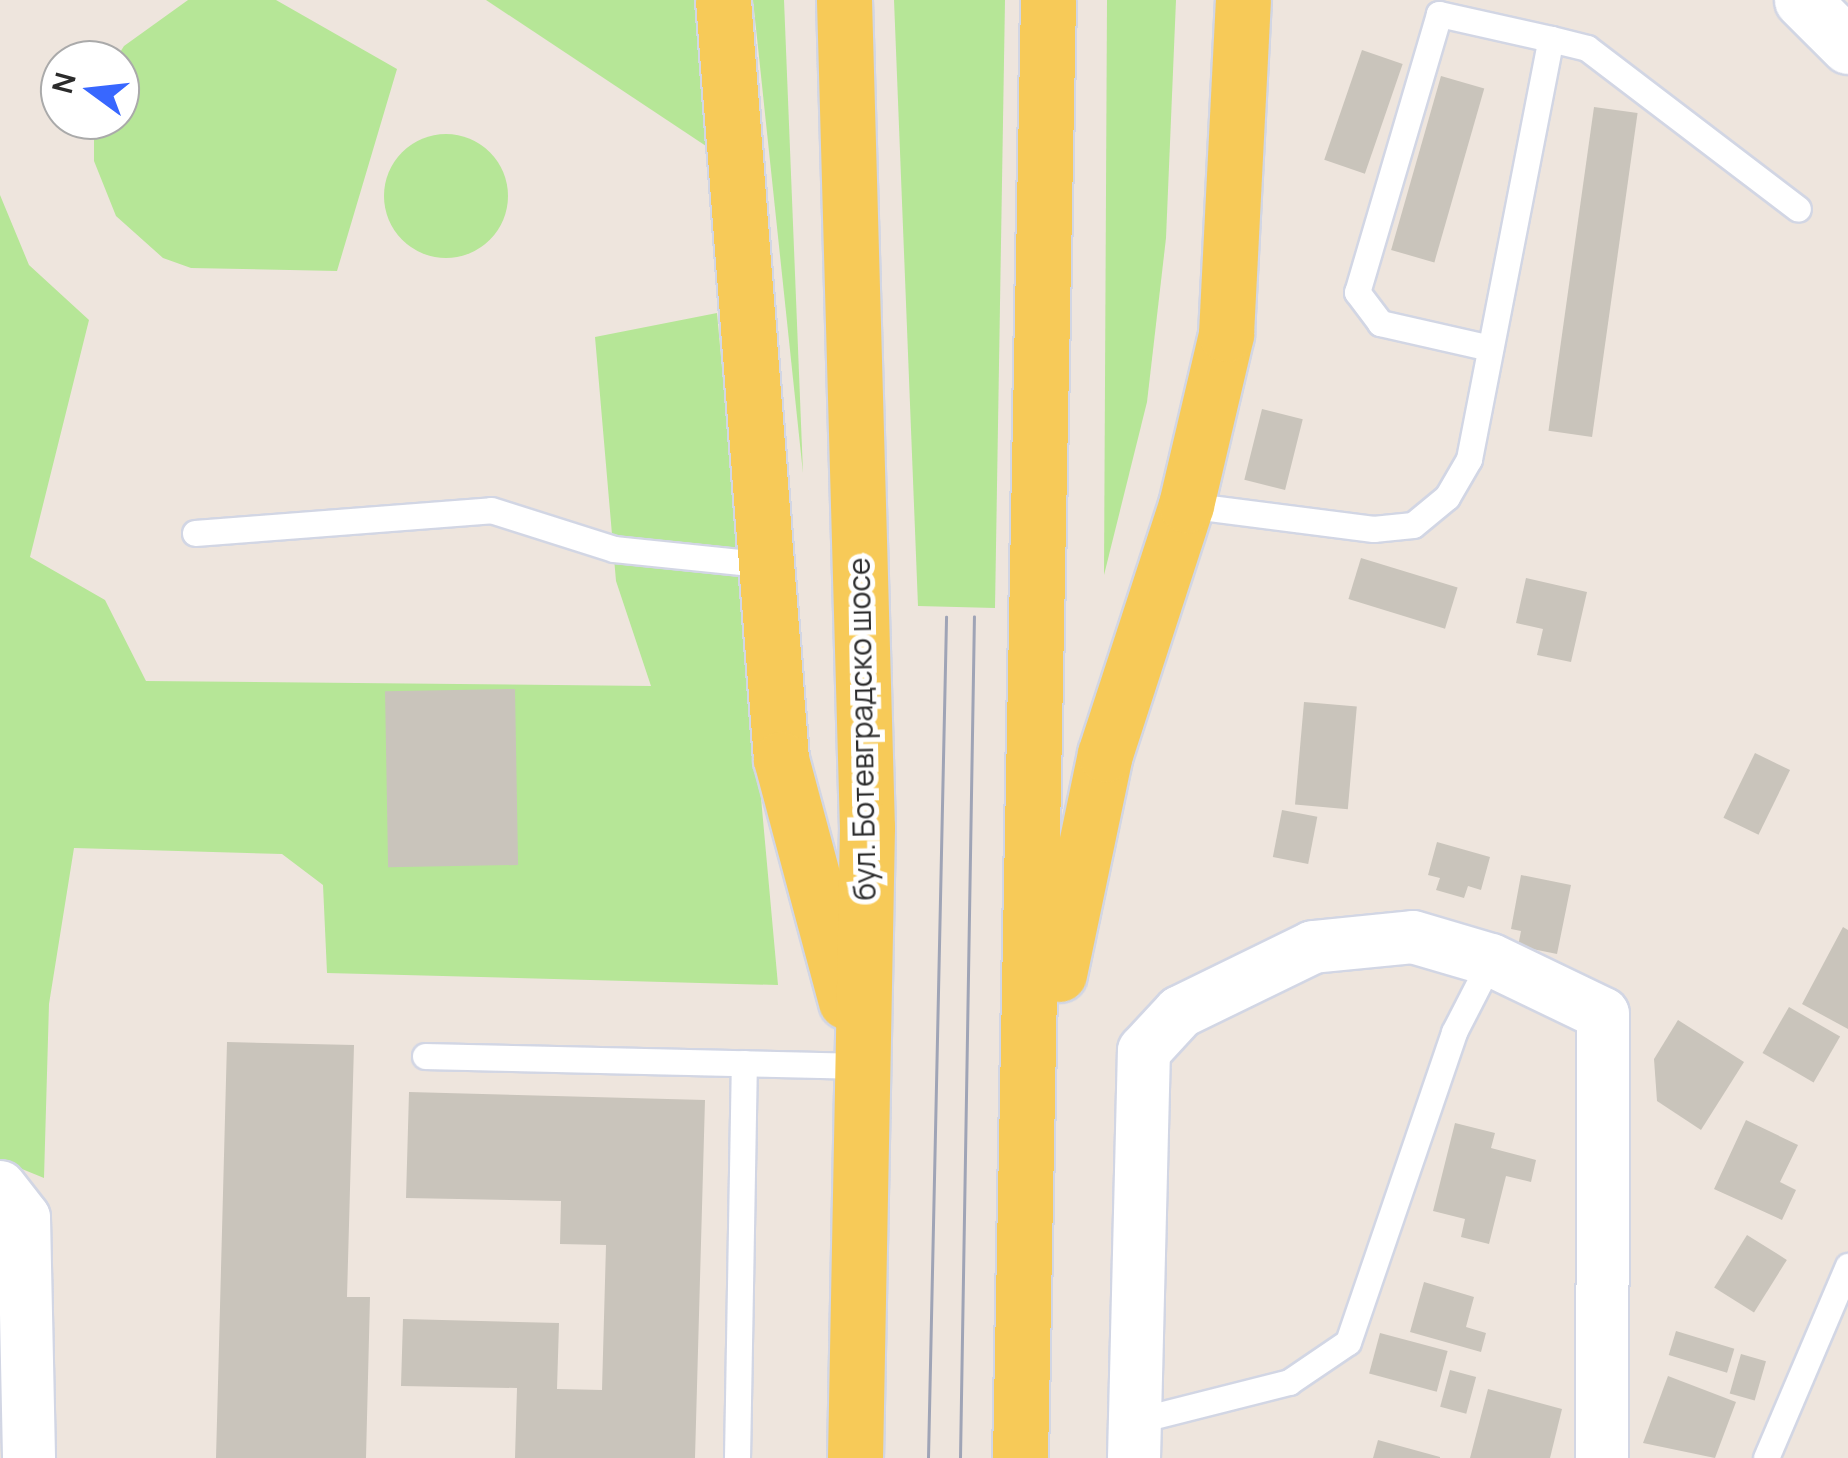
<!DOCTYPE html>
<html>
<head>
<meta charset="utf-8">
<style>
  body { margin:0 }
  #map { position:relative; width:1848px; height:1458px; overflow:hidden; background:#eee5dd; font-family:Manrope,sans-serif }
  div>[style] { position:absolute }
  .green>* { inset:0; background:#b6e697 }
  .round { border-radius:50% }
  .building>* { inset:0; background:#c9c4bb; transform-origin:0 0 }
  .roads { filter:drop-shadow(2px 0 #d2d6e4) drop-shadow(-2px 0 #d2d6e4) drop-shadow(0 2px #d2d6e4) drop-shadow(0 -2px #d2d6e4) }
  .lane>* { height:25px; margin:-12.5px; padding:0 12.5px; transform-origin:12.5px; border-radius:12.5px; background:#fff }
  .street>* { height:52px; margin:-26px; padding:0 26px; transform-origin:26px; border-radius:26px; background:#fff }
  .secondary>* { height:55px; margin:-27.5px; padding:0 27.5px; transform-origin:27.5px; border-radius:27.5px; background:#fff }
  .primary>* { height:55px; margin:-27.5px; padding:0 27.5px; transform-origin:27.5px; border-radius:27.5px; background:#f7ca58 }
  .tram>* { height:2.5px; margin:-1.25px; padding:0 1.25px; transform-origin:1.25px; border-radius:1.25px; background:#9fa4b6 }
  span { translate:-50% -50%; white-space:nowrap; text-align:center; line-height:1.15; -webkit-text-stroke:10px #fff; paint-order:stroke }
  .street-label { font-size:30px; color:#2b2b2b }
  .north { position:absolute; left:40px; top:40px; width:100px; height:100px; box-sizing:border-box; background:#fff; border:2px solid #aaa; border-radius:50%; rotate:285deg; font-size:28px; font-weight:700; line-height:40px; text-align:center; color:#2b2b2b }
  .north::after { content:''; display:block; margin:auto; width:35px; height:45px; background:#3867ff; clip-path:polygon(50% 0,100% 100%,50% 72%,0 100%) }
</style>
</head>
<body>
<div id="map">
  <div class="green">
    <div style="clip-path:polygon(188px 0,276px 0,397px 69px,337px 271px,191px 268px,163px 258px,116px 216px,94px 161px,94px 120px,120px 120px,115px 60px,124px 46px)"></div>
    <div style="clip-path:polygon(486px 0,698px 0,709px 148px)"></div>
    <div style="clip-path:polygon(753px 0,784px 0,803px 473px)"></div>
    <div style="clip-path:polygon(894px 0,1005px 0,995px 608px,918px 606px)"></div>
    <div style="clip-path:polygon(1107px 0,1176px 0,1166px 238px,1147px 402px,1104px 575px)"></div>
    <div class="round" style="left:384px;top:134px;width:124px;height:124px"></div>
    <div style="clip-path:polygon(0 195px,29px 265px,89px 320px,30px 557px,105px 600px,146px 681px,651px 686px,616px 581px,595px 337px,717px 313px,778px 985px,327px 973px,323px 885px,282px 854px,74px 848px,49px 1004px,44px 1178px,0 1160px)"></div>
  </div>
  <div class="building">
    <div style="left:1362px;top:50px;width:43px;height:116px;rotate:19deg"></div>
    <div style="left:1441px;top:76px;width:45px;height:181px;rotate:16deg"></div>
    <div style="left:1594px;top:107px;width:44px;height:327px;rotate:8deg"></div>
    <div style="left:1262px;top:409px;width:42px;height:73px;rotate:14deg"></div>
    <div style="left:1361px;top:558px;width:101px;height:43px;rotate:17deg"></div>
    <div style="clip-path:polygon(1526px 578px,1587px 592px,1571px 662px,1537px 655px,1543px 629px,1516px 623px)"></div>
    <div style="left:515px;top:689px;width:176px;height:130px;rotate:89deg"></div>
    <div style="left:1304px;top:702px;width:53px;height:103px;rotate:5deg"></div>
    <div style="left:1755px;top:753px;width:39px;height:72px;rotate:26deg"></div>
    <div style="left:1282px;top:810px;width:36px;height:48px;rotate:11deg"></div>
    <div style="clip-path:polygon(1437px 842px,1490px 857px,1481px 890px,1468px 886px,1464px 898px,1436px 890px,1440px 878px,1428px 875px)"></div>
    <div style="clip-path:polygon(1521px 875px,1571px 885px,1557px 954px,1518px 946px,1521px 931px,1511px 929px)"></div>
    <div style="clip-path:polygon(1843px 927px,1848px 930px,1848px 1029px,1802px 1004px)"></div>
    <div style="left:1789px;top:1007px;width:59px;height:53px;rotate:30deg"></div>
    <div style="clip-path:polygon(1678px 1020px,1744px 1062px,1701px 1130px,1657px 1101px,1654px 1059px)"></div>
    <div style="clip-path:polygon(227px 1042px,354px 1045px,347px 1297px,370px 1297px,366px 1458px,216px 1458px)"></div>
    <div style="clip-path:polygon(409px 1092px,705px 1100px,695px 1458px,515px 1458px,517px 1388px,401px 1386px,403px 1319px,559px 1323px,557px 1389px,602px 1390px,606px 1245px,560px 1244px,561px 1201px,406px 1198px)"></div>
    <div style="clip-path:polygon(1746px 1120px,1798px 1145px,1780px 1182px,1796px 1190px,1782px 1220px,1714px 1189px)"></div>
    <div style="clip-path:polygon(1455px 1123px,1495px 1133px,1491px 1148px,1536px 1160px,1531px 1182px,1506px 1176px,1489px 1244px,1461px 1237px,1465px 1219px,1433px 1211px)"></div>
    <div style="left:1747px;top:1235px;width:47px;height:62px;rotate:32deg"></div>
    <div style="clip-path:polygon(1424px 1282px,1474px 1297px,1466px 1327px,1486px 1333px,1481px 1352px,1410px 1332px)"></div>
    <div style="left:1676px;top:1331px;width:61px;height:25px;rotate:17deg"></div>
    <div style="left:1380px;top:1333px;width:70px;height:42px;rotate:15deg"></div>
    <div style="left:1741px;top:1354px;width:26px;height:41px;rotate:16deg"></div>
    <div style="left:1450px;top:1370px;width:27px;height:38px;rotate:15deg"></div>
    <div style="clip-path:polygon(1668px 1376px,1736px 1402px,1715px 1458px,1643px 1443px)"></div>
    <div style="clip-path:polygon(1488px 1389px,1562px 1409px,1550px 1458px,1470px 1458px)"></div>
    <div style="clip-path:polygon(1378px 1440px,1440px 1457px,1440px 1458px,1373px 1458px)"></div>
  </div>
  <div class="roads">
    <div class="lane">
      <div style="left:1551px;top:39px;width:37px;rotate:14deg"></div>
      <div style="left:1587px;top:48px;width:265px;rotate:37.3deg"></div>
      <div style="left:1186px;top:505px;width:189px;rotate:7.3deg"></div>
      <div style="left:1373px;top:529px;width:40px;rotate:-5.7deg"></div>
      <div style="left:1413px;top:525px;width:44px;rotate:-39.5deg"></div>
      <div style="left:1447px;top:497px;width:44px;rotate:-59.9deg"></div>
      <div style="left:1469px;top:459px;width:428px;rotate:-79deg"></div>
      <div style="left:1551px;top:39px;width:115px;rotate:-167.4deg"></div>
      <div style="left:1439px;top:14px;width:290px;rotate:106.4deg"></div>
      <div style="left:1357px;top:292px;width:39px;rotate:53deg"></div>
      <div style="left:1380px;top:323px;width:113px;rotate:12.8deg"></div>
      <div style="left:195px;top:533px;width:297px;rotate:-4.4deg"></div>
      <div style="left:491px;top:510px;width:129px;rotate:17.6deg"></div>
      <div style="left:614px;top:549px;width:157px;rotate:5.9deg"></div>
      <div style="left:425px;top:1056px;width:438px;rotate:1.3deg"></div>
      <div style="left:1135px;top:1421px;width:159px;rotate:-14.2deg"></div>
      <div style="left:1289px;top:1382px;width:71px;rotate:-34.1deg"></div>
      <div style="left:1348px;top:1342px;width:328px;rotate:-71.1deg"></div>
      <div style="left:1454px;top:1032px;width:81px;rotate:-62.8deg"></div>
      <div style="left:737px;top:1458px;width:395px;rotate:-89deg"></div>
      <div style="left:1766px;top:1458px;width:209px;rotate:-66.9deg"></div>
    </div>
    <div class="street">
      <div style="left:0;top:1187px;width:39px;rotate:52deg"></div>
      <div style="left:24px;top:1218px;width:240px;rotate:88.8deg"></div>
      <div style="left:1134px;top:1458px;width:407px;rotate:-88.6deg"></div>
      <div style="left:1144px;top:1051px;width:53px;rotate:-47.3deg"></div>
      <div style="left:1180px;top:1012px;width:148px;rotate:-26deg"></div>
      <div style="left:1313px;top:947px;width:100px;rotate:-5.7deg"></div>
      <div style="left:1413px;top:937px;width:81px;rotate:16.4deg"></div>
      <div style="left:1491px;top:960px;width:124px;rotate:25.7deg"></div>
      <div style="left:1603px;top:1014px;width:444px;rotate:90.1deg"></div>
    </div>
    <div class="secondary">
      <div style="left:1802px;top:0;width:65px;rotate:45deg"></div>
    </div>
    <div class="primary">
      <div style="left:723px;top:0;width:761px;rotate:85.63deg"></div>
      <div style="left:781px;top:759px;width:251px;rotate:75deg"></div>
      <div style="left:844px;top:0;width:827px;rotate:88.41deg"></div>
      <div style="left:867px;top:827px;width:631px;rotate:91.09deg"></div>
      <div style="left:1059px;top:974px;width:225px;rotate:-78.2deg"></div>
      <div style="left:1105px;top:754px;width:262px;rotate:-72deg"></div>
      <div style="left:1186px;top:505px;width:176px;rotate:-76.8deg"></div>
      <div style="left:1226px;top:334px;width:334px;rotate:-87.1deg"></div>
      <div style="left:1020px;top:1458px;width:1458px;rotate:-88.9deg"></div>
    </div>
  </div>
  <div class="tram">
    <div style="left:928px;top:1458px;width:841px;rotate:-88.77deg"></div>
    <div style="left:960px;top:1458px;width:841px;rotate:-89.05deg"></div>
  </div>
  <div class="street-label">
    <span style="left:862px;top:729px;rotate:-91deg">бул. Ботевградско шосе</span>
  </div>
  <div class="north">N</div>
</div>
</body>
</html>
